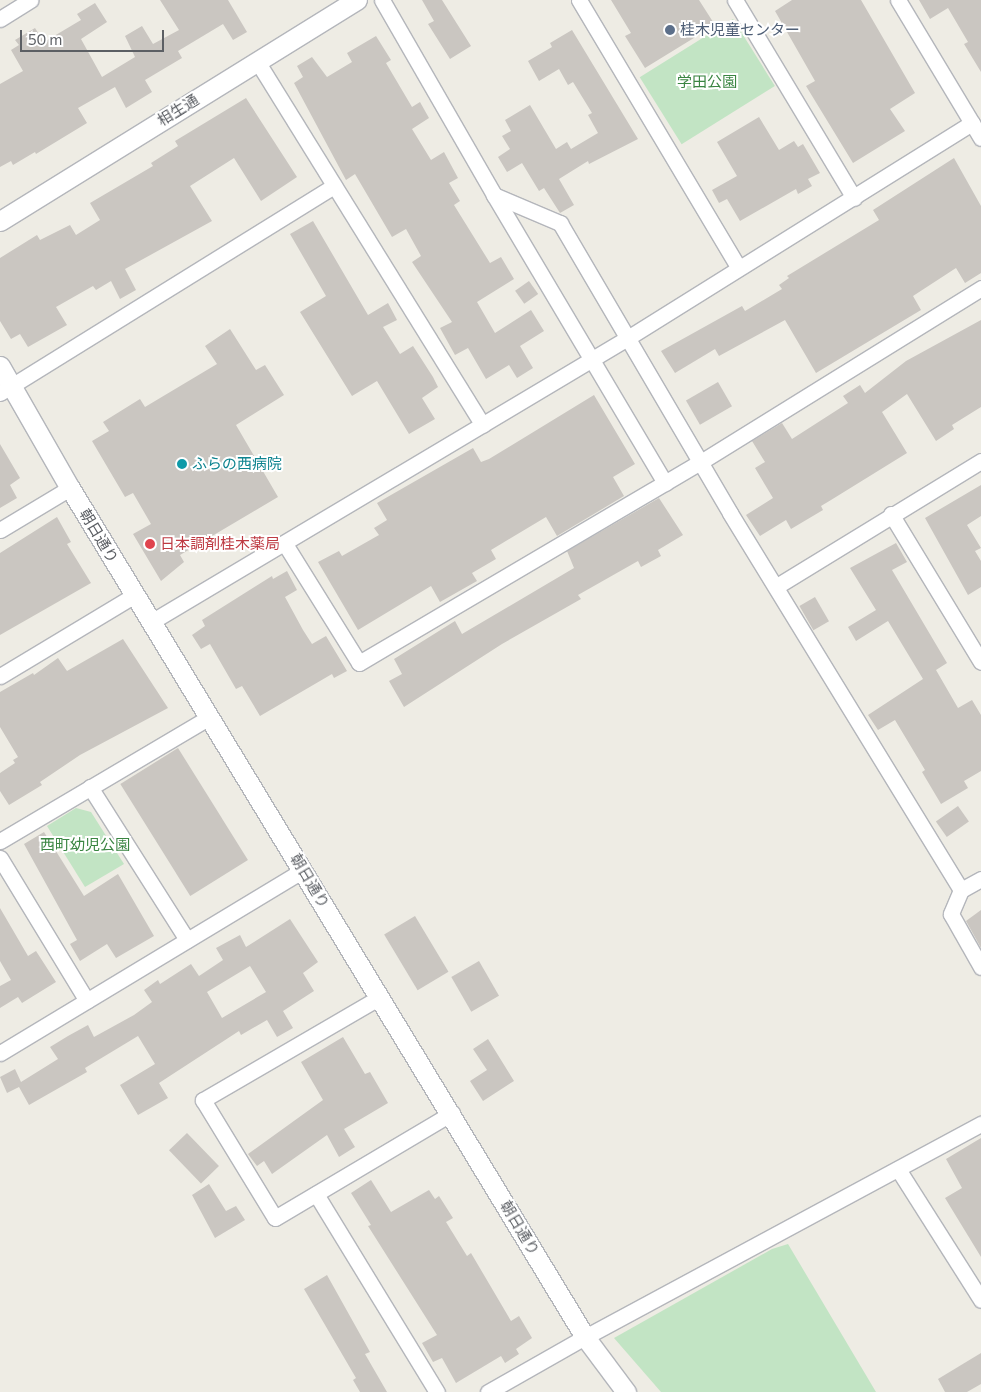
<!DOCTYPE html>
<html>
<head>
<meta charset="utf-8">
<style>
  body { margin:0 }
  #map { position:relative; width:981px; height:1392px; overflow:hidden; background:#eeece4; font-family:Commissioner,"Noto Sans JP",sans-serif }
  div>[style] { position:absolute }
  .green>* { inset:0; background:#c2e4c4; transform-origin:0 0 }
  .building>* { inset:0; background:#cac6c1; transform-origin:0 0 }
  .roads { filter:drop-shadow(1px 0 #b4b6bb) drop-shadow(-1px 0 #b4b6bb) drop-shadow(0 1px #b4b6bb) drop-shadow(0 -1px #b4b6bb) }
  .minor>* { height:15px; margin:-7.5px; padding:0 7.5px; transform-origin:7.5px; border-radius:7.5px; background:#fff }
  .tertiary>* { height:19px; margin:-9.5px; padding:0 9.5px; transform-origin:9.5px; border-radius:9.5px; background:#fff }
  .dots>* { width:14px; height:14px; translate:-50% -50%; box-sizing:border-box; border:2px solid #fff; border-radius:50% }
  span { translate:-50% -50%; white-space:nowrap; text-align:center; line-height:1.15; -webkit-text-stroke:4px #fff; paint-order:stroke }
  .service-label { font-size:15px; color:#4e5e75 }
  .left { translate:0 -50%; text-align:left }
  .park-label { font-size:15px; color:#3a8542 }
  .street-label { font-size:15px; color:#5c5f64 }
  .culture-label { font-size:15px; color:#0d838f }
  .health-label { font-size:15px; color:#be3a42 }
  .scale { position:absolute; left:20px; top:30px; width:144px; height:22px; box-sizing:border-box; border:2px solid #5c5f64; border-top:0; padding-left:6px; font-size:15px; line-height:18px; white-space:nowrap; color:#5c5f64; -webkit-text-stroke:4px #fff; paint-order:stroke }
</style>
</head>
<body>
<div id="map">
  <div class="green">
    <div style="left:733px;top:19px;width:79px;height:110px;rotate:58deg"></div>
    <div style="clip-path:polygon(76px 808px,91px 812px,124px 864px,85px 887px,47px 826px)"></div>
    <div style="clip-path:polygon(788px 1244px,876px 1392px,661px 1392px,614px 1338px,772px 1249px)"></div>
  </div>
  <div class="building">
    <div style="clip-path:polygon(160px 0,228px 0,247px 32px,233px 40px,223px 24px,178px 51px,182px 58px,145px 80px,152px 92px,126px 108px,115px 87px,78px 108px,87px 123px,36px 154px,35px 152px,13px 165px,11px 161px,0 167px,0 84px,23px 71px,11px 50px,19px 45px,15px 40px,35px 28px,44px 42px,81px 20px,77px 14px,95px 3px,107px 22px,81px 39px,102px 77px,135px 57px,125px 36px,142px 26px,153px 44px,179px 30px)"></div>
    <div style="clip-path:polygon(422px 0,442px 0,471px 46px,450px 59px,428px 24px,434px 21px)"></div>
    <div style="clip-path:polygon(611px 0,699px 0,715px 25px,645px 68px,625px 36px,631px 33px)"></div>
    <div style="clip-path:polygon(792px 0,861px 0,915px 93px,890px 109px,905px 131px,853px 163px,806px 86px,815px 81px,775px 11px)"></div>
    <div style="clip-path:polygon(919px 0,981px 0,981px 72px,964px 44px,968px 42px,948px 8px,930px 19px)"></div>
    <div style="clip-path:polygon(572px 30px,638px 139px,589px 164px,588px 161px,559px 179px,574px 205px,560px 213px,544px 188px,539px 191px,522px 163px,507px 172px,498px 157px,510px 149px,502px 136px,511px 131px,505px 120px,530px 105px,556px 149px,567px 142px,571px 149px,598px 133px,588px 115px,592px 113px,573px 82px,568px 85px,559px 69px,539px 81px,528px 61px,552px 47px,550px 43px)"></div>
    <div style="clip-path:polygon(376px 36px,391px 60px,386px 63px,412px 107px,420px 102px,429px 118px,412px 129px,431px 160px,444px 152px,458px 178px,449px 183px,460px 201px,454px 205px,490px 263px,501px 257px,514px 279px,477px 302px,495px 333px,531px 310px,544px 331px,520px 346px,533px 368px,517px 378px,509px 365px,486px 379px,468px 348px,455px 355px,440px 328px,452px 322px,412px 262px,421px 256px,406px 229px,392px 237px,355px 174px,346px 180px,294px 83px,303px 77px,297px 66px,312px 57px,327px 77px,352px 62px,347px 53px)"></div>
    <div style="clip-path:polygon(246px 98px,297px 177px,261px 201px,234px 158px,190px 186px,212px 221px,125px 269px,136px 290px,120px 299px,111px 281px,96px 290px,93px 286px,56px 307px,67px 325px,28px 347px,20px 334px,11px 339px,0 321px,0 258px,37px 235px,40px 240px,70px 225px,76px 235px,100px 220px,90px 203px,153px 166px,151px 163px,178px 146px,175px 141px)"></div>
    <div style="clip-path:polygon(759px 117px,779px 150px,794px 141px,798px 147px,803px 144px,820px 173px,808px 179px,812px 186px,798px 194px,796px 189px,740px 221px,727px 199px,719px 203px,712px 190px,737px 176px,717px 142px)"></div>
    <div style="clip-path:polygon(954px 158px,981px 206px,981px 273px,965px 283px,956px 268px,913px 296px,921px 310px,816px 373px,785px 320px,719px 356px,715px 349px,675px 373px,661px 351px,742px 306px,745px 311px,782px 289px,779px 285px,789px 278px,787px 276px,879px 220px,873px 210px)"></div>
    <div style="clip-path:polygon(313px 221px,368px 315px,388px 303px,397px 320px,383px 327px,400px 354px,413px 346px,433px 377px,438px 387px,422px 398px,435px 419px,409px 434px,377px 381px,352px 396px,300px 312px,326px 296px,290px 234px)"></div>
    <div style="left:529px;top:281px;width:16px;height:17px;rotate:55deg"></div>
    <div style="clip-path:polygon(981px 320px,981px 407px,952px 425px,954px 429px,936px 441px,907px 394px,882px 412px,907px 453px,831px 500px,821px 506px,823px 510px,791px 529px,786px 520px,760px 536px,746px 515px,773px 498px,755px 468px,765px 462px,752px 441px,782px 423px,792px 439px,848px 403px,843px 396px,860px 385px,865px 393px,906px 361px)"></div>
    <div style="clip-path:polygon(230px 329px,256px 370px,265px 365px,284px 395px,236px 425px,278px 497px,180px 555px,184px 562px,161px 581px,133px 534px,151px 524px,133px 493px,125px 497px,92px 441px,109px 431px,103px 422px,140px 399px,145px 407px,217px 364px,205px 346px)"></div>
    <div style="left:718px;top:382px;width:28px;height:37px;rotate:60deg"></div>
    <div style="clip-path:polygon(594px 395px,635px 464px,613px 477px,624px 496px,557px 536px,546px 517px,491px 550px,496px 559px,472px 573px,477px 581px,440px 602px,431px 586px,358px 630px,318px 562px,339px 551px,342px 556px,379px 535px,374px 528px,387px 520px,377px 503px,473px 448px,481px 462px,489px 459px)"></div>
    <div style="clip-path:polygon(0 444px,20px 478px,10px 485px,17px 498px,0 508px)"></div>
    <div style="clip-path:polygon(981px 485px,981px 516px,967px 525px,981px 548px,975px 551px,981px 561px,981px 587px,968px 595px,925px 518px)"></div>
    <div style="clip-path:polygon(659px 498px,683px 535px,658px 550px,661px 556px,641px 567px,638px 561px,578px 595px,581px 599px,502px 644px,404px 707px,389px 681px,402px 674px,394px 659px,455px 621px,462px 634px,574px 568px,567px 551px)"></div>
    <div style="clip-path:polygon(57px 517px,71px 542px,67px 544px,91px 583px,0 635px,0 553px)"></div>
    <div style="clip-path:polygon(896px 543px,907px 562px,892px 570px,947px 663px,936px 670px,958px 708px,972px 700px,981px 715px,981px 771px,964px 781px,968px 788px,941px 804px,922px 772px,925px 770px,895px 720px,878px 730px,868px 715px,923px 679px,888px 621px,856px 641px,848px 627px,876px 610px,850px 568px)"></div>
    <div style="clip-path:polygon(287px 571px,297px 590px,285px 597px,303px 630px,312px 644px,326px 636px,347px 671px,334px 678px,332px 674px,260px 716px,242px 686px,236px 689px,210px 644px,201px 649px,192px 635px,205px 626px,202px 620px,272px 576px,273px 579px)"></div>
    <div style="left:815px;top:597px;width:28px;height:18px;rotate:60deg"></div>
    <div style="clip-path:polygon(123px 639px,168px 708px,80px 755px,40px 782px,42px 785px,9px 805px,0 791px,0 773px,15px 763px,13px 760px,18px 757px,0 727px,0 692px,33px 673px,34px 675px,58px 658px,67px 671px)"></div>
    <div style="left:178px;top:748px;width:132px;height:68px;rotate:58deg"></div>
    <div style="left:958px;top:806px;width:19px;height:27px;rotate:55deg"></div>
    <div style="clip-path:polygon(44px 832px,84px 896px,118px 874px,154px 936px,116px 958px,107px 944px,80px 961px,70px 944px,77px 940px,24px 844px)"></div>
    <div style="clip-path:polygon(0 908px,28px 956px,36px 951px,56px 982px,22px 1003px,18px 997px,0 1008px,0 986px,11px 980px,0 961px)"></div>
    <div style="clip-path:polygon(981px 910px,981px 948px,966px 921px)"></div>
    <div style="left:415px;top:916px;width:65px;height:36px;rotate:59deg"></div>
    <div style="clip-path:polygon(evenodd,290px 919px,318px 962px,303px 973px,314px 991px,283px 1011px,293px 1028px,277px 1037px,267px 1020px,241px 1035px,239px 1031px,159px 1083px,168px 1098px,138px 1115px,120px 1085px,155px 1064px,138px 1036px,85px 1068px,87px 1072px,29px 1105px,19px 1087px,7px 1093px,0 1077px,15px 1069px,21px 1082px,58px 1059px,50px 1047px,68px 1036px,88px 1025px,94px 1037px,134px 1015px,152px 1002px,144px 990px,158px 980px,160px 984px,191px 964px,199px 976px,223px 960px,216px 948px,240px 935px,246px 947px,290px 919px,250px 966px,266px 992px,222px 1018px,207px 992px,250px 966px)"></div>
    <div style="left:479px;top:961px;width:40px;height:32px;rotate:60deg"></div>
    <div style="clip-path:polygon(343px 1037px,365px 1074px,370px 1072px,388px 1103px,344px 1129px,355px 1147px,339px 1157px,327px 1135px,272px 1174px,264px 1161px,257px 1166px,248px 1154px,323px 1100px,301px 1062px)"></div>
    <div style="clip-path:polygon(488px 1039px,514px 1081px,483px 1101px,470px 1081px,487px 1070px,473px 1049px)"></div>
    <div style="left:187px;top:1133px;width:46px;height:25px;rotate:46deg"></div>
    <div style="clip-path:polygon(981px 1138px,981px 1257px,945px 1198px,962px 1188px,946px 1159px)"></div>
    <div style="clip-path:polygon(371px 1180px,391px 1212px,429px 1190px,435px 1199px,439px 1196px,453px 1218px,446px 1222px,467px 1256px,471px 1253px,511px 1321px,519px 1316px,532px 1338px,516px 1349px,519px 1354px,505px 1363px,501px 1356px,456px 1383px,442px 1358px,433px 1362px,422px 1343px,437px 1335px,368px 1226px,371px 1225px,351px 1193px)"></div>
    <div style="clip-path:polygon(209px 1184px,226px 1211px,236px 1206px,245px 1220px,215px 1238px,192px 1195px)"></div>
    <div style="clip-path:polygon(327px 1275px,370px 1352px,365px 1354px,387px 1392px,360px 1392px,353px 1380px,356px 1378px,304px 1289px)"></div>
    <div style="clip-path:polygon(981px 1353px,981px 1384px,967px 1392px,945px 1392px,938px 1379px)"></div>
  </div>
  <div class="roads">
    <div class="minor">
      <div style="left:382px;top:0;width:225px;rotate:60.1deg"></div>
      <div style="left:494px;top:195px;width:72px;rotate:23deg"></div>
      <div style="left:560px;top:223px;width:336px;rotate:59.6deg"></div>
      <div style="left:730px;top:513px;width:442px;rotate:58.5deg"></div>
      <div style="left:579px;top:0;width:311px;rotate:59.2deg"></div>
      <div style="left:735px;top:0;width:231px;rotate:59deg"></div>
      <div style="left:898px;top:0;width:161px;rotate:59deg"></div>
      <div style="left:0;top:19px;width:36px;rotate:-32deg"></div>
      <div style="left:257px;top:61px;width:428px;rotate:58.2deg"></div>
      <div style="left:494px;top:195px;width:335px;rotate:59.3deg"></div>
      <div style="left:0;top:393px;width:393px;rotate:-31.8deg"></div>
      <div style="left:891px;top:514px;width:173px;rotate:58.7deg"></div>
      <div style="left:0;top:530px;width:82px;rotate:-31deg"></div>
      <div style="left:285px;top:544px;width:140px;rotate:58.1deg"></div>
      <div style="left:359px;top:663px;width:394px;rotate:-30.5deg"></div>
      <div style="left:699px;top:463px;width:332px;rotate:-31.8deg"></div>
      <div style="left:777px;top:586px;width:239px;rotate:-31.5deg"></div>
      <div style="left:151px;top:622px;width:553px;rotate:-30.79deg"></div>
      <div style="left:626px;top:339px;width:408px;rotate:-32deg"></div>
      <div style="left:0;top:676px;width:157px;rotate:-31deg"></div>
      <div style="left:90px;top:787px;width:181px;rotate:57.6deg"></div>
      <div style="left:0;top:841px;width:244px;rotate:-30.6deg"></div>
      <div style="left:0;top:858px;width:167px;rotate:58.7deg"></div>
      <div style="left:981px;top:879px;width:23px;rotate:151deg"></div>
      <div style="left:961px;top:890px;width:26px;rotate:113deg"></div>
      <div style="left:951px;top:914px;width:61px;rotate:60.5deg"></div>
      <div style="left:380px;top:997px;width:205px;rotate:149.8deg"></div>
      <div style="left:203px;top:1100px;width:138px;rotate:58.6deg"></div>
      <div style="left:275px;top:1218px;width:206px;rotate:-30.7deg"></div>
      <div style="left:0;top:1053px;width:354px;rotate:-31.1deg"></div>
      <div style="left:898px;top:1169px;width:155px;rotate:57.6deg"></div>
      <div style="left:316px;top:1194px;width:232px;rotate:58.6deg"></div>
      <div style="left:488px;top:1392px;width:112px;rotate:-29.6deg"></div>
      <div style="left:585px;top:1337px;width:450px;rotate:-28.3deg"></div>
    </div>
    <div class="tertiary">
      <div style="left:0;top:221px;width:420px;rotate:-31.8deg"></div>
      <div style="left:0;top:366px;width:141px;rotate:60.2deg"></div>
      <div style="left:70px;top:488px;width:993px;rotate:58.76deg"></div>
      <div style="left:585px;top:1337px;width:69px;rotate:53.3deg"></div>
    </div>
  </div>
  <div class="dots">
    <div style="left:670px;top:30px;background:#5c6f8a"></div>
    <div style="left:182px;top:464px;background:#0f9aa8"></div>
    <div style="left:150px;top:544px;background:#e0444e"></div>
  </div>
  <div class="service-label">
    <span class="left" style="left:680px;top:30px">桂木児童センター</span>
  </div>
  <div class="park-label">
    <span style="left:707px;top:82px">学田公園</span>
    <span style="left:85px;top:845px">西町幼児公園</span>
  </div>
  <div class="street-label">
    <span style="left:178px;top:110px;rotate:-32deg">相生通</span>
    <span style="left:99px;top:536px;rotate:59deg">朝日通り</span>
    <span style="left:310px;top:881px;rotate:59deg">朝日通り</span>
    <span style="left:520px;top:1228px;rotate:59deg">朝日通り</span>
  </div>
  <div class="culture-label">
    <span class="left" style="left:192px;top:464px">ふらの西病院</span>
  </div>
  <div class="health-label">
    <span class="left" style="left:160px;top:544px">日本調剤桂木薬局</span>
  </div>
  <div class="scale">50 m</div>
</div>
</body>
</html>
